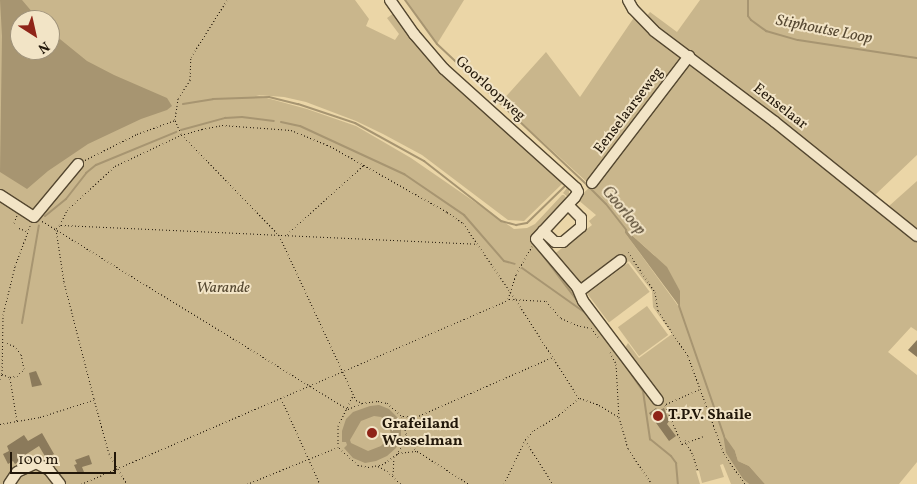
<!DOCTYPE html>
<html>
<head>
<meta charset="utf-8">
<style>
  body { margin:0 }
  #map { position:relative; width:917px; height:484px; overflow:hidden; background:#ebd6a7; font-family:Vollkorn,serif }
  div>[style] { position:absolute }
  .green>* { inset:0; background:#c9b68c; transform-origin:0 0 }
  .water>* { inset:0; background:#a79571 }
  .stream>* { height:2px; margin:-1px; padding:0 1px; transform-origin:1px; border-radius:1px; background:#a79571 }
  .building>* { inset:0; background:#8b7a5b }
  .path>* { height:1px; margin-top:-0.5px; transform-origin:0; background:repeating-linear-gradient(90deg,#221709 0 1px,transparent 0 3.5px) }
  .roads { filter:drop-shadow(1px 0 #544730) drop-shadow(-1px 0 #544730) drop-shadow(0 1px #544730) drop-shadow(0 -1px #544730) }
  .minor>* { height:10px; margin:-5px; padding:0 5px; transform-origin:5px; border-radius:5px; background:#f2e4c6 }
  .dots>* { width:14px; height:14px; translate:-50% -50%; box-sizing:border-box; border:2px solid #f2e4c6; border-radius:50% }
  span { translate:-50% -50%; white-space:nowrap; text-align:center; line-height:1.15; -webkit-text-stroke:4px #f2e4c6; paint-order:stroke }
  .street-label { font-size:15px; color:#221709 }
  .park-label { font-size:15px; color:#544730; font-style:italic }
  .poi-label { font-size:15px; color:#221709; font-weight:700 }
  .left { translate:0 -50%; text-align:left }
  .water-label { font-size:16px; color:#574933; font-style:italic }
  .north { position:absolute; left:10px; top:10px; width:50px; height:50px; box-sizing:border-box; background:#f2e4c6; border:1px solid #9f927a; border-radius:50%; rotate:145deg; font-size:14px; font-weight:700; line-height:20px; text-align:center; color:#221709 }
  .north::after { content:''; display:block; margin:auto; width:18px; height:22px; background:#8f2418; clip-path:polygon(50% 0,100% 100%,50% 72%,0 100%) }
  .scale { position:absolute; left:10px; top:452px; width:106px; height:22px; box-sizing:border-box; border:2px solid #221709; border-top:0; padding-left:6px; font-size:15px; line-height:18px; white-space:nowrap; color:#221709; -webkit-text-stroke:4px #f2e4c6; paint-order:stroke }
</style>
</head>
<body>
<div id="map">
  <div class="green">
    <div style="clip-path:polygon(evenodd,0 0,355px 0,369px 19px,366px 26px,395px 40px,399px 34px,387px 18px,394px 13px,569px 187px,569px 198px,563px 193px,567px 188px,562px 184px,524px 221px,508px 220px,422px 155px,383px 134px,356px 121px,306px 102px,284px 97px,256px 95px,307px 109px,356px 126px,411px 158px,514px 229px,527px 228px,535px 224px,562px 195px,564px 195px,568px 200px,531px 239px,531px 243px,536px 244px,625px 348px,628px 343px,639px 358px,672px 334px,653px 307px,652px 291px,629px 261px,584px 296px,553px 255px,592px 225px,589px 221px,596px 215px,577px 199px,591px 186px,684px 65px,694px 63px,917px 241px,917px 331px,911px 327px,888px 352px,917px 375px,917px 462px,899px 484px,765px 484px,749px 466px,738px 461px,735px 451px,726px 453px,743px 479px,749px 484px,731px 484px,723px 464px,720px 465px,724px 477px,702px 483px,699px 471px,696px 471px,700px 484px,0 484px,0 0,20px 20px,50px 20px,50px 50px,20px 50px,20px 20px,0 0,625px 229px,654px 255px,679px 307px,625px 233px,625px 229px)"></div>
    <div style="clip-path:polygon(405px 0,464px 0,437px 44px)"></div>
    <div style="clip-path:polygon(700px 0,917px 0,917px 155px,875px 195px,646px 17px,650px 12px,677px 32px)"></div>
    <div style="clip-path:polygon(635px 16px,682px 57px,588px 183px,500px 103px,546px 52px,580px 97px)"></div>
    <div style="clip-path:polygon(917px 181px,917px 230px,889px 206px)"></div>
    <div style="left:628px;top:263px;width:36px;height:51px;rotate:53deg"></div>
    <div style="left:647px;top:306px;width:36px;height:36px;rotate:54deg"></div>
  </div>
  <div class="water">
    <div style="clip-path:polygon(0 0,22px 0,39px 20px,20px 20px,20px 50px,50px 50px,50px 31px,87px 61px,114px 75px,167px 98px,172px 106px,167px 110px,141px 119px,88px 144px,48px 171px,27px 189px,0 172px,2px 36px)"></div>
    <div style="clip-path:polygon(625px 229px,667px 267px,680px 291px,680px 307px,625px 233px)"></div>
    <div style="clip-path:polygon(evenodd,379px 405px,389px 409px,398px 418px,401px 428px,401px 438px,396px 448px,387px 456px,376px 461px,365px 463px,353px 458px,344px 448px,347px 445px,346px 442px,342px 442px,342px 431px,346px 419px,353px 412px,370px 406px,379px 405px,374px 416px,381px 417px,388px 422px,391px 435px,381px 446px,368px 451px,351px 443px,350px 440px,361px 421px,374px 416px)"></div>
    <div style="clip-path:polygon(723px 434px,735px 451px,738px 461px,749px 466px,765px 484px,749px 484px,743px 479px,726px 453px)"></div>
  </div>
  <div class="stream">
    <div style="left:405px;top:0;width:54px;rotate:54deg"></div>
    <div style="left:437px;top:44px;width:207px;rotate:43.2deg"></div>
    <div style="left:588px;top:186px;width:25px;rotate:45deg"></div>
    <div style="left:606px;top:204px;width:33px;rotate:52deg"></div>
    <div style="left:748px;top:0;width:16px;rotate:90deg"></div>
    <div style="left:748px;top:16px;width:5px;rotate:53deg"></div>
    <div style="left:751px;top:20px;width:19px;rotate:36deg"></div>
    <div style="left:766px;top:31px;width:33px;rotate:16deg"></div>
    <div style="left:798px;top:40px;width:120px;rotate:8.6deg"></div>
    <div style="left:183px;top:104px;width:30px;rotate:-9deg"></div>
    <div style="left:213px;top:99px;width:56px;rotate:-2deg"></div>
    <div style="left:269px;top:97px;width:30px;rotate:14deg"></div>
    <div style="left:298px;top:104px;width:60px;rotate:18.4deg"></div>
    <div style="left:355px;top:123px;width:79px;rotate:28.8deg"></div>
    <div style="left:424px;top:161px;width:98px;rotate:37.9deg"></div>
    <div style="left:501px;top:221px;width:16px;rotate:15deg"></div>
    <div style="left:516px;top:225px;width:11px;rotate:-10deg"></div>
    <div style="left:527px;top:223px;width:53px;rotate:-44.2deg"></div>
    <div style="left:281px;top:122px;width:19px;rotate:12deg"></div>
    <div style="left:300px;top:126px;width:115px;rotate:24.8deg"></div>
    <div style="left:404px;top:174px;width:73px;rotate:34.3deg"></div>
    <div style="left:464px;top:215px;width:61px;rotate:49deg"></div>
    <div style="left:504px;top:261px;width:11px;rotate:15deg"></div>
    <div style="left:181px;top:130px;width:46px;rotate:-15.3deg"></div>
    <div style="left:225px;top:118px;width:17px;rotate:-3deg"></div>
    <div style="left:242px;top:117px;width:32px;rotate:7deg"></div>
    <div style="left:45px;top:216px;width:27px;rotate:-39deg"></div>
    <div style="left:66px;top:199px;width:33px;rotate:-52deg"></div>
    <div style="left:86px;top:173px;width:13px;rotate:-39deg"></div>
    <div style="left:96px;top:165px;width:87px;rotate:-22.4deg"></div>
    <div style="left:538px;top:249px;width:68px;rotate:52.8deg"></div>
    <div style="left:522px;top:268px;width:80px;rotate:35.3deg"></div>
    <div style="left:679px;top:306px;width:138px;rotate:70.9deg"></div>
    <div style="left:22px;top:323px;width:99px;rotate:-80.2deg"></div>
    <div style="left:622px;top:361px;width:37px;rotate:55deg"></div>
    <div style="left:643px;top:391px;width:49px;rotate:81.7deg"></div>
    <div style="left:650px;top:439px;width:27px;rotate:39deg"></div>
    <div style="left:671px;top:456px;width:9px;rotate:54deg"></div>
    <div style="left:676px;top:463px;width:21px;rotate:85deg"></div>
  </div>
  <div class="building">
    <div style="clip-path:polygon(917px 340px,917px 357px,908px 350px)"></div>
    <div style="clip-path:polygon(36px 371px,42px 385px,32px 387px,29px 373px)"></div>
    <div style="clip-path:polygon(656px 408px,658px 411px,664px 408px,669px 421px,667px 424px,676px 436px,669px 441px,649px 413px)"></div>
    <div style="clip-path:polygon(42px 433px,54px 454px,46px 458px,39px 446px,25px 455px,27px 457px,15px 464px,13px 461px,8px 464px,3px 454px,9px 451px,7px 446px,24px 435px,28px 441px)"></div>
    <div style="clip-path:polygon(89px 455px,92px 464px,82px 467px,84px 472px,78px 474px,74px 465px,77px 464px,75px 460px)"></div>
  </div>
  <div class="path">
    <div style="left:181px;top:134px;width:15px;rotate:-113deg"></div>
    <div style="left:175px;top:120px;width:22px;rotate:-82deg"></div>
    <div style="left:178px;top:98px;width:22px;rotate:-56deg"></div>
    <div style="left:190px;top:80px;width:23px;rotate:-88deg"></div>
    <div style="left:191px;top:57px;width:67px;rotate:-57.7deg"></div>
    <div style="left:184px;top:137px;width:136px;rotate:45.9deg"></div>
    <div style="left:279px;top:235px;width:182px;rotate:65deg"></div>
    <div style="left:356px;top:400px;width:7px;rotate:27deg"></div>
    <div style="left:362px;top:403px;width:16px;rotate:-7deg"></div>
    <div style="left:378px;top:401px;width:9px;rotate:13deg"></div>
    <div style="left:387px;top:403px;width:20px;rotate:41deg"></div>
    <div style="left:402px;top:416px;width:18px;rotate:77deg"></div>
    <div style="left:406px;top:434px;width:11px;rotate:105deg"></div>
    <div style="left:403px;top:445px;width:11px;rotate:124deg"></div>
    <div style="left:397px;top:454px;width:17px;rotate:144deg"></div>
    <div style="left:383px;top:464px;width:14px;rotate:168deg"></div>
    <div style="left:369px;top:467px;width:11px;rotate:-170deg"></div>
    <div style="left:358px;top:465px;width:27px;rotate:-138deg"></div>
    <div style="left:338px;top:447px;width:21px;rotate:-90deg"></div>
    <div style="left:338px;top:426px;width:34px;rotate:-64deg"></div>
    <div style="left:85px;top:160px;width:58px;rotate:-26.6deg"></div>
    <div style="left:137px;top:134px;width:40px;rotate:-20.2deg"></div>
    <div style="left:42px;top:221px;width:359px;rotate:31.6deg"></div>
    <div style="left:348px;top:409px;width:15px;rotate:-23deg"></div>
    <div style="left:14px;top:223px;width:9px;rotate:-69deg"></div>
    <div style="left:61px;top:225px;width:416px;rotate:2.6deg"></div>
    <div style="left:19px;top:228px;width:9px;rotate:21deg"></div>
    <div style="left:56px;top:228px;width:5px;rotate:-37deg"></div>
    <div style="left:60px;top:225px;width:17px;rotate:-65deg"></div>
    <div style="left:67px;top:210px;width:65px;rotate:-42.5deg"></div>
    <div style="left:115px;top:166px;width:73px;rotate:-25.2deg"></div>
    <div style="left:181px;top:135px;width:22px;rotate:-16deg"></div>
    <div style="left:202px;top:129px;width:20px;rotate:-11deg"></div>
    <div style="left:222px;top:125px;width:69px;rotate:4.1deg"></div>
    <div style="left:291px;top:130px;width:42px;rotate:22.3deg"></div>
    <div style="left:330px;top:146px;width:134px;rotate:29.4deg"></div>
    <div style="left:447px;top:212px;width:19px;rotate:35deg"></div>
    <div style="left:463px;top:223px;width:93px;rotate:55.5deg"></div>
    <div style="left:516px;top:300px;width:117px;rotate:57.3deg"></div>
    <div style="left:579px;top:398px;width:26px;rotate:140deg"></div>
    <div style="left:559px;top:415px;width:31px;rotate:148deg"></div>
    <div style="left:533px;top:431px;width:12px;rotate:132deg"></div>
    <div style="left:525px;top:440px;width:52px;rotate:57.5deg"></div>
    <div style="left:56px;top:229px;width:54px;rotate:81.4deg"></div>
    <div style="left:64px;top:282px;width:121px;rotate:75.6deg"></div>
    <div style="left:94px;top:399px;width:57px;rotate:74.7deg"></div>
    <div style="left:109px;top:454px;width:35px;rotate:59deg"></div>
    <div style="left:287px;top:234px;width:103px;rotate:-41.9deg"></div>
    <div style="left:628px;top:252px;width:48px;rotate:56deg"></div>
    <div style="left:655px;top:292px;width:19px;rotate:81deg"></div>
    <div style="left:658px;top:311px;width:54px;rotate:56.3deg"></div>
    <div style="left:688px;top:356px;width:104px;rotate:69.8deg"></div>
    <div style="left:724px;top:454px;width:37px;rotate:55deg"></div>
    <div style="left:509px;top:299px;width:37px;rotate:3deg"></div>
    <div style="left:546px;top:301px;width:23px;rotate:49deg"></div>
    <div style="left:561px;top:318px;width:17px;rotate:24deg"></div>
    <div style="left:577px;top:325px;width:14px;rotate:12deg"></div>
    <div style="left:591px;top:328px;width:14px;rotate:51deg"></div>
    <div style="left:610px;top:352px;width:13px;rotate:63deg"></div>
    <div style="left:616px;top:364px;width:53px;rotate:86.8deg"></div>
    <div style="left:619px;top:417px;width:33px;rotate:74deg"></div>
    <div style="left:628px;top:449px;width:42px;rotate:55.6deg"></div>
    <div style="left:2px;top:374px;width:59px;rotate:-89deg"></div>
    <div style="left:3px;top:315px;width:50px;rotate:-76.2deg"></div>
    <div style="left:15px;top:266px;width:43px;rotate:-69.4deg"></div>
    <div style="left:10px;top:378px;width:44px;rotate:80.8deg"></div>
    <div style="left:0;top:379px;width:5px;rotate:-68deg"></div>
    <div style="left:2px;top:374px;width:9px;rotate:21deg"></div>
    <div style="left:10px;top:377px;width:7px;rotate:-8deg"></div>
    <div style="left:17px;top:376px;width:10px;rotate:-45deg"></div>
    <div style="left:24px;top:369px;width:15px;rotate:-101deg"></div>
    <div style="left:21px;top:354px;width:11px;rotate:-131deg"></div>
    <div style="left:14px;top:346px;width:11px;rotate:-158deg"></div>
    <div style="left:281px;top:398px;width:94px;rotate:65.6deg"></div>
    <div style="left:580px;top:398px;width:20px;rotate:20deg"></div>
    <div style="left:599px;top:405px;width:23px;rotate:31deg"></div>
    <div style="left:666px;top:404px;width:36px;rotate:-24deg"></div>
    <div style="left:665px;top:405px;width:43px;rotate:66.4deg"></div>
    <div style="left:682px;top:444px;width:23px;rotate:-20deg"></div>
    <div style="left:403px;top:416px;width:13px;rotate:4deg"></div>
    <div style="left:416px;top:417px;width:150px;rotate:-23.7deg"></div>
    <div style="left:0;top:424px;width:41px;rotate:-9.9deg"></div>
    <div style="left:40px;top:417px;width:56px;rotate:-17.8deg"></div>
    <div style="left:406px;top:427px;width:13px;rotate:-48deg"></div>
    <div style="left:405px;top:438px;width:18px;rotate:47deg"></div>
    <div style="left:417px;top:451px;width:62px;rotate:32.4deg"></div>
    <div style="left:685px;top:440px;width:17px;rotate:62deg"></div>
    <div style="left:693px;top:455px;width:17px;rotate:73deg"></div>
    <div style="left:398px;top:453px;width:18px;rotate:-6deg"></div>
    <div style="left:378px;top:466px;width:10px;rotate:29deg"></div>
    <div style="left:387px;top:471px;width:19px;rotate:43deg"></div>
    <div style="left:393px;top:475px;width:18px;rotate:-87deg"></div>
    <div style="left:81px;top:484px;width:458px;rotate:-23.3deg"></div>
    <div style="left:502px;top:303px;width:7px;rotate:-34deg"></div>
    <div style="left:508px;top:299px;width:26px;rotate:-72deg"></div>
    <div style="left:516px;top:274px;width:32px;rotate:-60deg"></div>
    <div style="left:247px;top:484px;width:98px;rotate:-22.1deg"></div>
    <div style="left:504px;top:484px;width:47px;rotate:-64.5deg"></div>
  </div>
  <div class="roads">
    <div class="minor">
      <div style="left:390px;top:0;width:42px;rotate:54.8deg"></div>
      <div style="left:414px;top:34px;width:46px;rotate:49.4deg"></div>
      <div style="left:444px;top:69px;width:178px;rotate:42deg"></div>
      <div style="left:576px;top:188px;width:4px;rotate:63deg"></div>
      <div style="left:578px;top:192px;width:6px;rotate:121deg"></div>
      <div style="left:575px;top:197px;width:57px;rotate:132.9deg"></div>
      <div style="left:536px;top:239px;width:63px;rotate:49.5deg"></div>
      <div style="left:577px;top:287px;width:15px;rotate:67deg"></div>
      <div style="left:583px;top:301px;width:124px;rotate:52.9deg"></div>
      <div style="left:628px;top:0;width:10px;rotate:61deg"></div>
      <div style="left:633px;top:9px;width:30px;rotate:46deg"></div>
      <div style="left:654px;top:31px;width:151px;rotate:36.9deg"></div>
      <div style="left:775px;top:122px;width:182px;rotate:38.8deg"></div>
      <div style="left:592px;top:183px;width:160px;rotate:-52.6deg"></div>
      <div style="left:0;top:195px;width:40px;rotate:32.9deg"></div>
      <div style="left:34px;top:217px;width:69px;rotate:-50.3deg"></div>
      <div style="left:543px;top:231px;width:16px;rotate:43deg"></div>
      <div style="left:555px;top:242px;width:8px"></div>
      <div style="left:563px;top:242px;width:23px;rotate:-40deg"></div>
      <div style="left:581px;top:227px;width:9px;rotate:-90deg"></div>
      <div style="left:581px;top:218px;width:18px;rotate:-135deg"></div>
      <div style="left:580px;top:291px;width:51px;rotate:-37.1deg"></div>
      <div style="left:9px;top:484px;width:14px;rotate:-56deg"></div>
      <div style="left:17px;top:472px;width:21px;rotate:-25deg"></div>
      <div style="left:36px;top:463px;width:15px;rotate:28deg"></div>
      <div style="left:49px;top:470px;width:18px;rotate:52deg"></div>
    </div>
  </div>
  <div class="dots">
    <div style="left:658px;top:416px;background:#8f2418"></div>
    <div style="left:372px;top:433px;background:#8f2418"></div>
  </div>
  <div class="street-label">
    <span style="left:490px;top:89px;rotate:42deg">Goorloopweg</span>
    <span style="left:780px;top:107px;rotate:38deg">Eenselaar</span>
    <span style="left:629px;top:111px;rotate:-53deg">Eenselaarseweg</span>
  </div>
  <div class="park-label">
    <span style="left:223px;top:289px">Warande</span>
  </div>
  <div class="poi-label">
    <span class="left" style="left:668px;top:416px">T.P.V. Shaile</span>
    <span class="left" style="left:382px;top:433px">Grafeiland<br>Wesselman</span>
  </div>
  <div class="water-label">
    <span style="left:824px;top:30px;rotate:11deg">Stiphoutse Loop</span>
    <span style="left:623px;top:211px;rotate:50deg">Goorloop</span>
  </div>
  <div class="north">N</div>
  <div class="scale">100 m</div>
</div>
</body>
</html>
